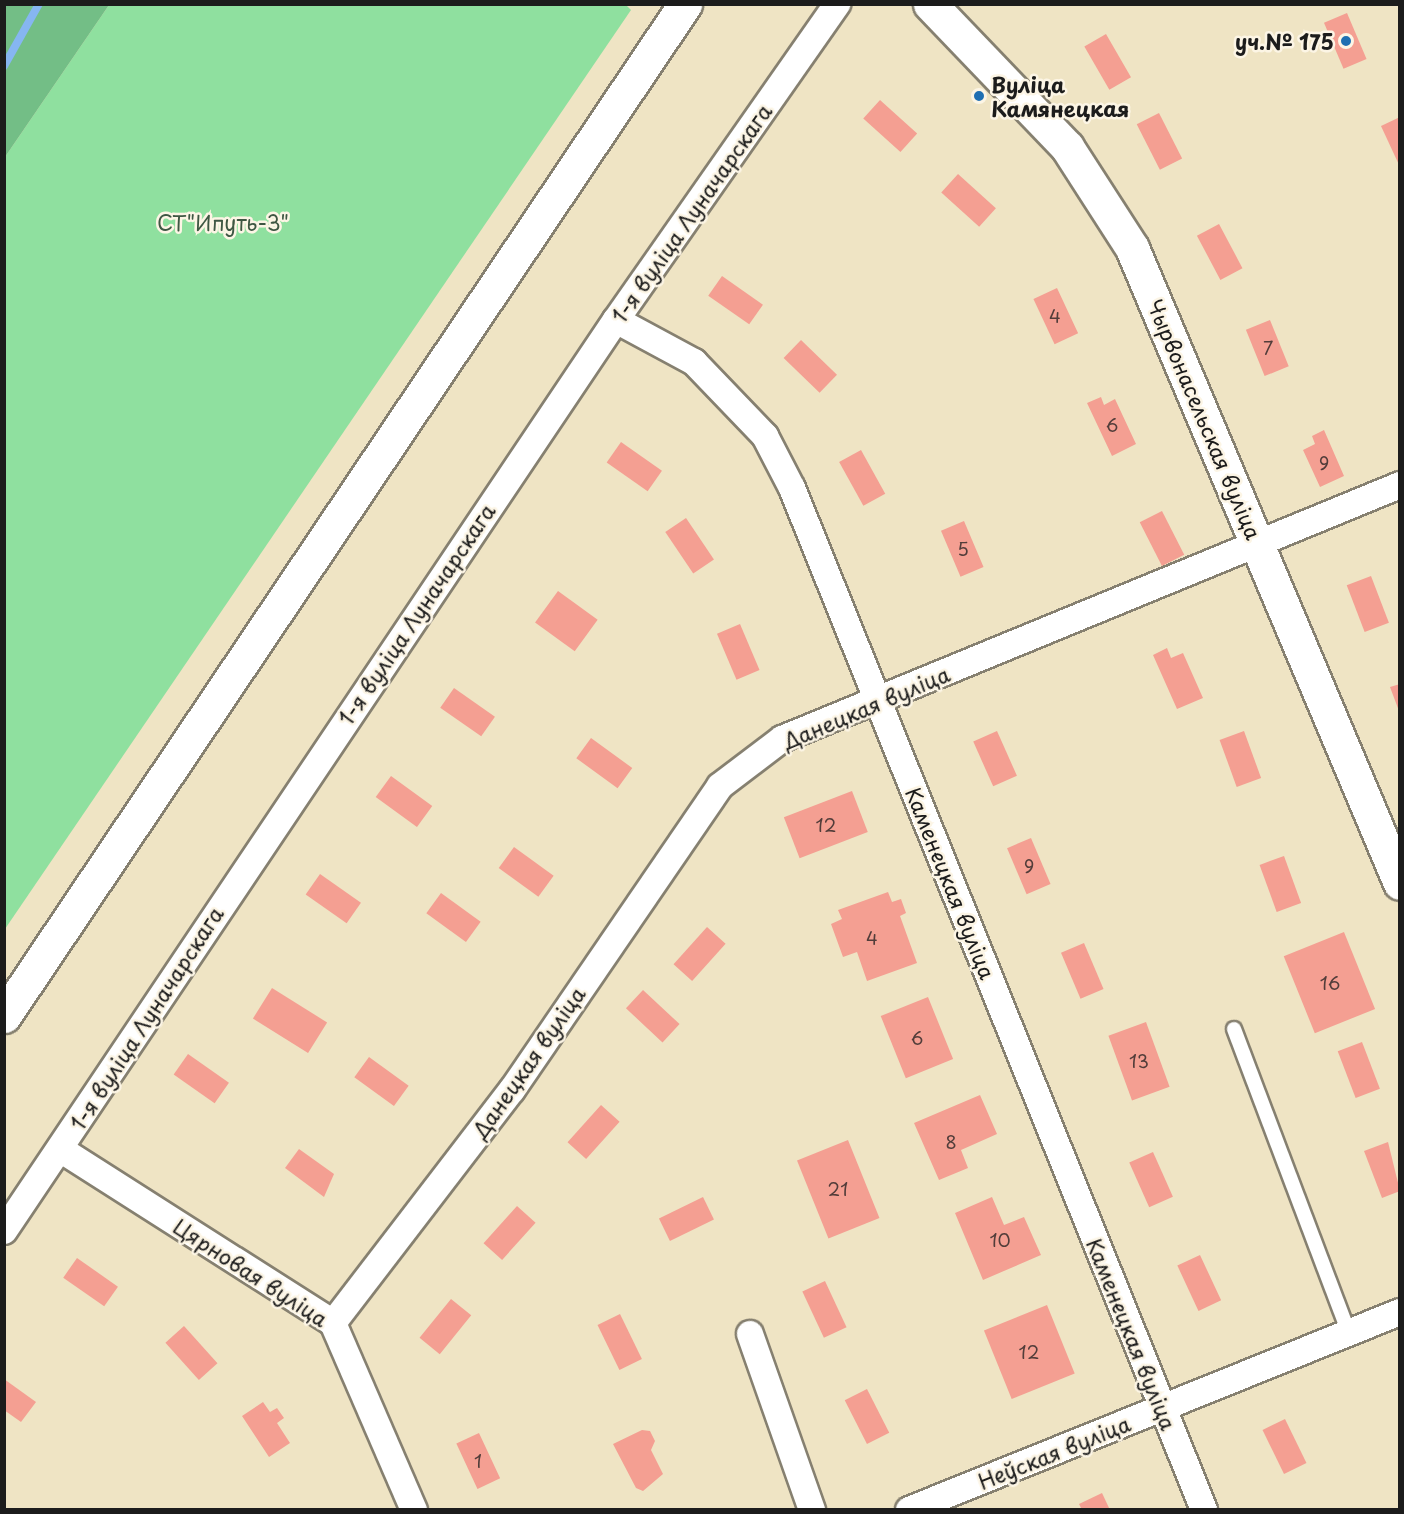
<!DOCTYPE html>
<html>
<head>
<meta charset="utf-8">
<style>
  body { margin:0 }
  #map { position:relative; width:1404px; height:1514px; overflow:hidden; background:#efe4c4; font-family:"Playpen Sans",sans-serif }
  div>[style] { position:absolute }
  .green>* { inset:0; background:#8fe09f }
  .forest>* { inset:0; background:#73be86 }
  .stream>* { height:8px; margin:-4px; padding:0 4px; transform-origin:4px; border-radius:4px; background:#86b6f1 }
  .building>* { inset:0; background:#f49f92; transform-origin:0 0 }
  .roads { filter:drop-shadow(2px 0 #868070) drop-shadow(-2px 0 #868070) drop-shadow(0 2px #868070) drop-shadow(0 -2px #868070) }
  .service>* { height:14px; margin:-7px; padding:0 7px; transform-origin:7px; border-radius:7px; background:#fff }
  .minor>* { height:26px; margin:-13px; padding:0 13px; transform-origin:13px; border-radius:13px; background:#fff }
  .tertiary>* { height:33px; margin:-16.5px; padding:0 16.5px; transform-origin:16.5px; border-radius:16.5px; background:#fff }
  .dots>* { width:16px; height:16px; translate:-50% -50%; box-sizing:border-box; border:3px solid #fcf5e5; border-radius:50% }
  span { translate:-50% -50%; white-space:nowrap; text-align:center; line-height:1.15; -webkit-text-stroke:5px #fcf5e5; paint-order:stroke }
  .number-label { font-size:18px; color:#523d3a }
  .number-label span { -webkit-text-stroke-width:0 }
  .poi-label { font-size:21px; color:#1c1c1c; font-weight:700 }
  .right { translate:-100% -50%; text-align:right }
  .left { translate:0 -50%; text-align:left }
  .street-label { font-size:21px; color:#1c1c1c }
  .park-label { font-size:21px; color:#3e5743 }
  .frame { position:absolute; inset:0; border:6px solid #1c1c1c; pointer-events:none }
</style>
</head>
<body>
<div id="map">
  <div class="green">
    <div style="clip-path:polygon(109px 5px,626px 5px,631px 10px,5px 929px,5px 157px)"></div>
  </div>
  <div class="forest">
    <div style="clip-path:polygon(5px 4px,109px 5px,5px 157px,4px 5px)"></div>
  </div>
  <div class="stream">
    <div style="left:4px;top:66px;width:71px;rotate:-60.6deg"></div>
  </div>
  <div class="building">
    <div style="left:1347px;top:13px;width:50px;height:25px;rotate:67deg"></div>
    <div style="left:1106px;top:34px;width:50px;height:25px;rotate:60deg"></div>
    <div style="left:880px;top:100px;width:50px;height:25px;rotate:42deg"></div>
    <div style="left:1159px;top:113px;width:51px;height:25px;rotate:63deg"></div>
    <div style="clip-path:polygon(1400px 117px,1400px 167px,1381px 126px)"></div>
    <div style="left:958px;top:174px;width:51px;height:25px;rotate:42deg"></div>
    <div style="left:1219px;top:224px;width:50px;height:25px;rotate:62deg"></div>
    <div style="left:722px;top:276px;width:50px;height:24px;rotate:35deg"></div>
    <div style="left:1057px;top:288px;width:50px;height:26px;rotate:65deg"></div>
    <div style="left:1270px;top:320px;width:50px;height:26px;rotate:68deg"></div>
    <div style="left:801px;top:340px;width:50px;height:25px;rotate:44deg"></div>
    <div style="clip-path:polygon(1101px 397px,1104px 405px,1115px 399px,1136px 444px,1112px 456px,1087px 403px)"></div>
    <div style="clip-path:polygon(1324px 430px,1344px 476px,1320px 487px,1303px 450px,1315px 444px,1312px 436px)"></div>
    <div style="left:621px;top:442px;width:50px;height:25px;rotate:35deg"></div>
    <div style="left:861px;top:450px;width:50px;height:25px;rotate:61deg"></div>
    <div style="left:1162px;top:511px;width:49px;height:25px;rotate:63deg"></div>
    <div style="left:686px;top:518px;width:50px;height:25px;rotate:56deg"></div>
    <div style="left:964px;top:521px;width:50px;height:25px;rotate:67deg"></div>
    <div style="left:1371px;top:576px;width:50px;height:26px;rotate:69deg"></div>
    <div style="left:558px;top:591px;width:49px;height:39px;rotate:36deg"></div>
    <div style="left:740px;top:624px;width:50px;height:25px;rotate:67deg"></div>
    <div style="clip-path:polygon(1167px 648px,1171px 658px,1183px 653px,1203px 698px,1177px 709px,1153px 655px)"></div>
    <div style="clip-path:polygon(1400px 684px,1400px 711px,1399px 711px,1390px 687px)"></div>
    <div style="left:454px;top:688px;width:50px;height:24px;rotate:35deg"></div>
    <div style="left:997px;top:731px;width:49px;height:26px;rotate:66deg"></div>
    <div style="left:1244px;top:731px;width:50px;height:26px;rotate:70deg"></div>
    <div style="left:591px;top:738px;width:51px;height:25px;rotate:36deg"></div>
    <div style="left:391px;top:776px;width:51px;height:26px;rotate:36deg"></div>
    <div style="left:852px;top:791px;width:44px;height:73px;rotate:69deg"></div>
    <div style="left:1031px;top:838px;width:50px;height:26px;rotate:67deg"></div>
    <div style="left:514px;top:847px;width:49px;height:26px;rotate:36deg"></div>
    <div style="left:1284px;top:856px;width:50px;height:26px;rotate:70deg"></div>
    <div style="left:320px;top:874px;width:50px;height:25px;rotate:35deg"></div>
    <div style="clip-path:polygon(888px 892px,892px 902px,901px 899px,906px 913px,900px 916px,917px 963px,867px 981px,857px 952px,843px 957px,831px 924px,842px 919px,838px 910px)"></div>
    <div style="left:441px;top:893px;width:49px;height:25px;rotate:36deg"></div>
    <div style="left:707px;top:927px;width:25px;height:50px;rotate:42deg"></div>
    <div style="left:1344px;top:932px;width:83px;height:65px;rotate:68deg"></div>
    <div style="left:1084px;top:943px;width:50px;height:25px;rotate:67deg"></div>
    <div style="left:272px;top:988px;width:65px;height:36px;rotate:32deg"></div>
    <div style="left:643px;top:990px;width:50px;height:25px;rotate:43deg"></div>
    <div style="left:928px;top:997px;width:67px;height:51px;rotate:68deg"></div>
    <div style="left:1146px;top:1022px;width:69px;height:40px;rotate:70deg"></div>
    <div style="left:1362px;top:1042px;width:50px;height:26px;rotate:69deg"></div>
    <div style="left:188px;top:1054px;width:50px;height:25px;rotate:35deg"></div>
    <div style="left:369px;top:1057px;width:49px;height:25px;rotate:36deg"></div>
    <div style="clip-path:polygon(980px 1095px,997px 1134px,961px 1150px,968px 1168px,939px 1180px,914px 1123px)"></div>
    <div style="left:601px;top:1105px;width:25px;height:50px;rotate:42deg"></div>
    <div style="left:848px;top:1140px;width:84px;height:55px;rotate:68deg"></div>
    <div style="clip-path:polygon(1388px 1142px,1400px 1191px,1382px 1198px,1364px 1151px)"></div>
    <div style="clip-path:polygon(299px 1149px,334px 1174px,324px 1197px,285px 1168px)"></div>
    <div style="left:1153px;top:1152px;width:49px;height:26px;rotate:66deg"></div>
    <div style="left:703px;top:1197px;width:25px;height:49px;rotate:64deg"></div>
    <div style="clip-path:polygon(992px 1197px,1004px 1225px,1024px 1217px,1041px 1255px,983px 1280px,955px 1213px)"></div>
    <div style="left:517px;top:1206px;width:25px;height:50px;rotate:42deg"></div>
    <div style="left:1200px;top:1255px;width:50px;height:25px;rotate:65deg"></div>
    <div style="left:77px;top:1258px;width:50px;height:24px;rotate:35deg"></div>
    <div style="left:825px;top:1281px;width:51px;height:25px;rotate:65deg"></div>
    <div style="left:451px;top:1299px;width:26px;height:50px;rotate:39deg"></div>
    <div style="left:1047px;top:1305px;width:74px;height:68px;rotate:68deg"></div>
    <div style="left:620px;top:1314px;width:50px;height:25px;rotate:64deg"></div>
    <div style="left:184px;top:1326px;width:50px;height:25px;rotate:48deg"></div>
    <div style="clip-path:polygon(4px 1379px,36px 1402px,21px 1422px,4px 1410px)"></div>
    <div style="left:867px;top:1389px;width:49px;height:25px;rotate:63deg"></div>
    <div style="clip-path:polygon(263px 1402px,270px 1412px,277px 1408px,284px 1418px,277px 1423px,290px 1443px,269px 1457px,242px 1416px)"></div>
    <div style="left:1285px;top:1419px;width:49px;height:25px;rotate:64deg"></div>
    <div style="clip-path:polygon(642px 1430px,650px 1431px,655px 1441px,651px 1450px,663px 1474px,643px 1491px,636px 1488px,613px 1444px)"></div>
    <div style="left:479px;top:1433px;width:50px;height:25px;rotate:65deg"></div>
    <div style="clip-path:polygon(1102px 1493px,1110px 1510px,1082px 1510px,1079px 1504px)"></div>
  </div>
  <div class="roads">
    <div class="service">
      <div style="left:1234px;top:1029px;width:325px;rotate:69.3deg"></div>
    </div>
    <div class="minor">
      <div style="left:616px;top:320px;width:89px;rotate:28.3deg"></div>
      <div style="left:694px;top:362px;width:103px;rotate:46.2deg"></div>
      <div style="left:765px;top:436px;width:59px;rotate:62.6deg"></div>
      <div style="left:792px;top:488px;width:1102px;rotate:68.04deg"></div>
      <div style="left:60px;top:1149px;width:324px;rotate:32.5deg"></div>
      <div style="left:333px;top:1323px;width:204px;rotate:66.6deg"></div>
      <div style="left:4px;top:1231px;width:1097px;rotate:-56.11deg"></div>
      <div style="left:616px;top:320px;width:386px;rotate:-55deg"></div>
      <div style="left:333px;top:1323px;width:294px;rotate:-52.5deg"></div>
      <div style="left:512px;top:1090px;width:368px;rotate:-55.6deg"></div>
      <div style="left:720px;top:786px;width:78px;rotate:-37.2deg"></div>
      <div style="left:782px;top:739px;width:668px;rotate:-22.34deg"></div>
      <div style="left:750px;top:1334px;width:187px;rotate:70.6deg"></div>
      <div style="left:909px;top:1510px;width:529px;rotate:-21.96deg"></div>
    </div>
    <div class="tertiary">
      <div style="left:930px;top:4px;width:198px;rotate:46.2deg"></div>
      <div style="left:1067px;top:147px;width:120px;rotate:57.2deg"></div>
      <div style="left:1132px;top:248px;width:689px;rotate:67.12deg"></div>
      <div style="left:4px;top:1016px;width:1220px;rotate:-56.06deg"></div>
    </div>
  </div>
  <div class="dots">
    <div style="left:1346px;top:41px;background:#1f6fb2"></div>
    <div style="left:979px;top:96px;background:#1f6fb2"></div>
  </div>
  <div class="number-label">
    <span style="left:1055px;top:316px">4</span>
    <span style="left:1268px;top:348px">7</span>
    <span style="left:1112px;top:425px">6</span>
    <span style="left:1324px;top:463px">9</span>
    <span style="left:963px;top:549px">5</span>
    <span style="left:826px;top:825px">12</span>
    <span style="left:1029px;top:866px">9</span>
    <span style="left:872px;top:938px">4</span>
    <span style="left:1330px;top:983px">16</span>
    <span style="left:917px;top:1038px">6</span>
    <span style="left:1139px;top:1061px">13</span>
    <span style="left:951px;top:1142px">8</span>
    <span style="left:838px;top:1189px">21</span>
    <span style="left:1000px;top:1240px">10</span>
    <span style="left:1029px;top:1352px">12</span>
    <span style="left:478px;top:1461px">1</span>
  </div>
  <div class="poi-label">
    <span class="right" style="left:1334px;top:41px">уч.№ 175</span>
    <span class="left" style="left:991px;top:96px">Вуліца<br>Камянецкая</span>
  </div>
  <div class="street-label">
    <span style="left:691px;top:213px;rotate:-55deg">1-я вуліца Луначарскага</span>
    <span style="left:1205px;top:419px;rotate:67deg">Чырвонасельская вуліца</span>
    <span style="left:416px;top:614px;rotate:-56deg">1-я вуліца Луначарскага</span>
    <span style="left:866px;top:707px;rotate:-23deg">Данецкая вуліца</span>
    <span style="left:951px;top:883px;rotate:68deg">Каменецкая вуліца</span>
    <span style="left:146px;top:1018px;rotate:-57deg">1-я вуліца Луначарскага</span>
    <span style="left:528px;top:1062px;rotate:-55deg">Данецкая вуліца</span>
    <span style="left:251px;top:1272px;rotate:33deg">Цярновая вуліца</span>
    <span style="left:1132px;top:1334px;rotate:68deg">Каменецкая вуліца</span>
    <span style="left:1054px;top:1452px;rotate:-22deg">Неўская вуліца</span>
  </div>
  <div class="park-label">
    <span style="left:223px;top:222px">СТ"Ипуть-3"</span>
  </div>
  <div class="frame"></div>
</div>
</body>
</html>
